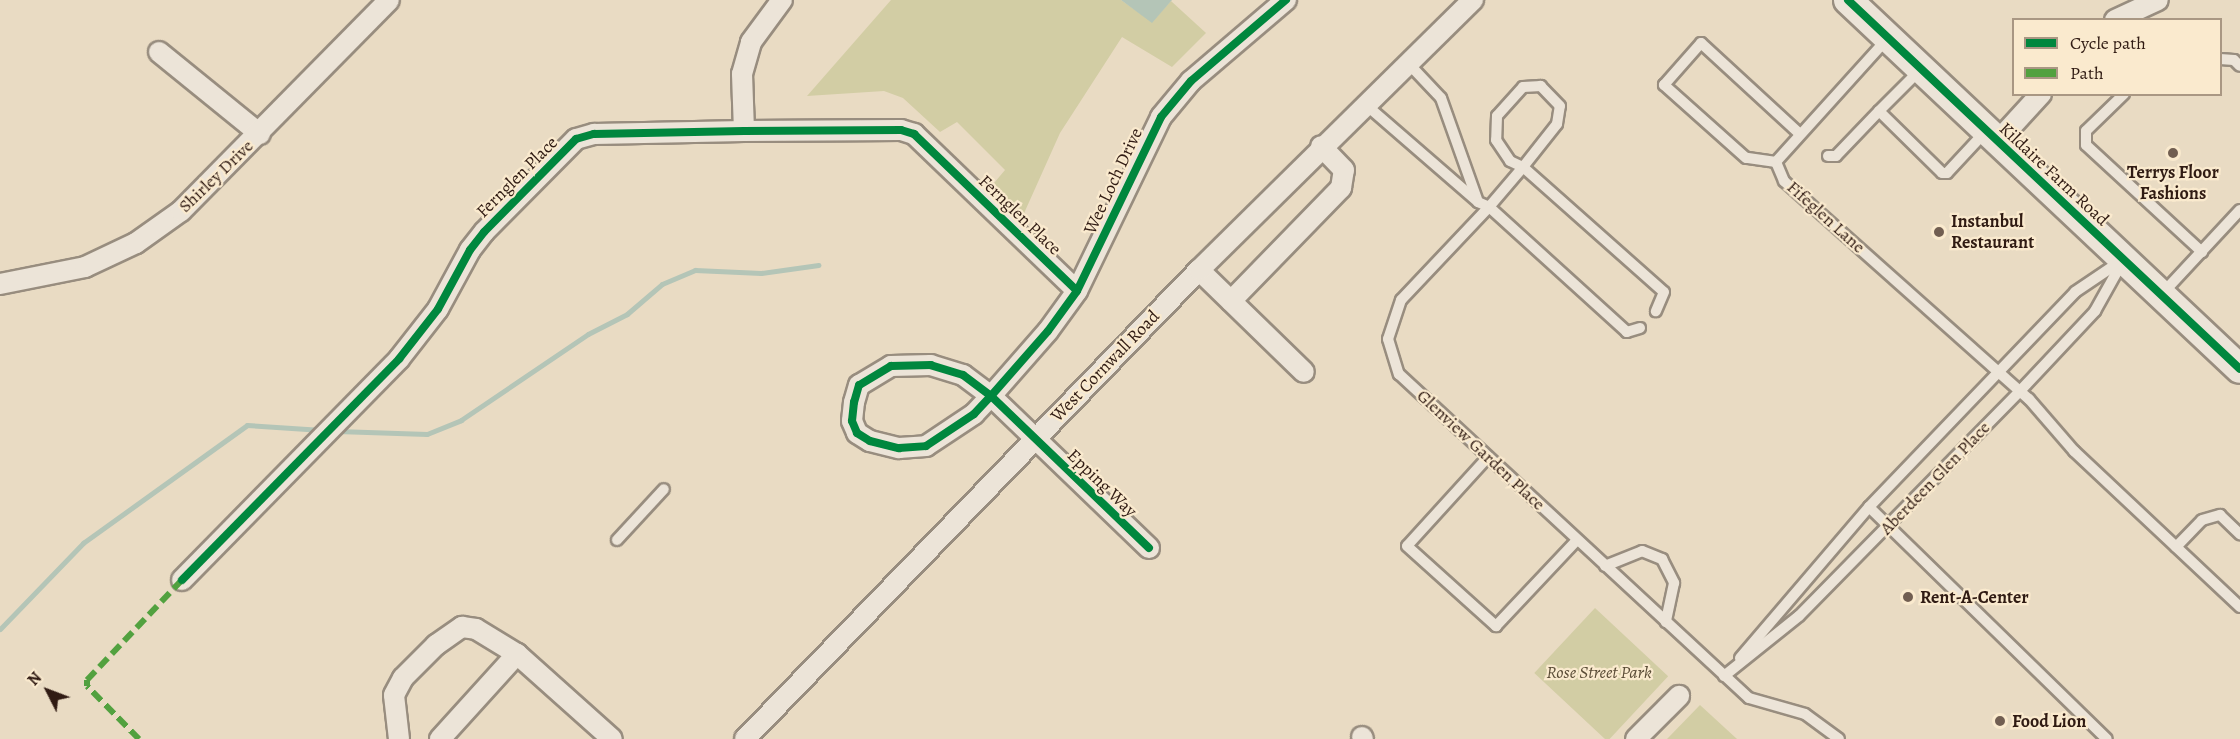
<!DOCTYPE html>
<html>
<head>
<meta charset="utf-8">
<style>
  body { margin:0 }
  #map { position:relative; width:2240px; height:739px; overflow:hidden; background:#e9dbc3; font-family:Alegreya,serif }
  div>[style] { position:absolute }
  .green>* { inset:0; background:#d2cda4; transform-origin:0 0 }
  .water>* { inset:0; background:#b4c5b7 }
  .stream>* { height:5px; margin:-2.5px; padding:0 2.5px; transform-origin:2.5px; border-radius:2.5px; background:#b4c5b7 }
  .roads { filter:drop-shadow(2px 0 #988d7f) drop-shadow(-2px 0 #988d7f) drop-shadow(0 2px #988d7f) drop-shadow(0 -2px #988d7f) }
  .service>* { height:10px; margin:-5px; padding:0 5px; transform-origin:5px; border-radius:5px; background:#ece4d8 }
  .minor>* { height:20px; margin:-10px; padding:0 10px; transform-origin:10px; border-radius:10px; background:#ece4d8 }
  .secondary>* { height:28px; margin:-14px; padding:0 14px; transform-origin:14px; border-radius:14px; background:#ece4d8 }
  .quiet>* { height:6px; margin-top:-3px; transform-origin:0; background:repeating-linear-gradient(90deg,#52a13f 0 12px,transparent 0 18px) }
  .cycleway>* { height:8px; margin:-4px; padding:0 4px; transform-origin:4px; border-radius:4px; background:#00873e }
  .dots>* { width:16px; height:16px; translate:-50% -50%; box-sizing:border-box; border:3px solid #faeace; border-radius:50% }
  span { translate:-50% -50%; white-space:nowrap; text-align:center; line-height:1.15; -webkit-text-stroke:4.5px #faeace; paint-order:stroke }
  .poi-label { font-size:18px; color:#301b13; font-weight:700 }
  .left { translate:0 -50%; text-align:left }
  .street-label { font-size:18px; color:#301b13 }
  .park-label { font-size:18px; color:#5b4d37; font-style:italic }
  .legend { position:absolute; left:2012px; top:18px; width:210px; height:78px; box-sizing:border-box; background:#faeace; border:2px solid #a99783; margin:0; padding:8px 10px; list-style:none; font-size:18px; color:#301b13 }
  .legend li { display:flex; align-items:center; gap:12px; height:30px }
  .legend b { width:30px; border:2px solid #a99783 }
  .north { position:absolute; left:18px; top:661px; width:60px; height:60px; -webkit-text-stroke:4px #faeace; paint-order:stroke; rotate:312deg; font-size:16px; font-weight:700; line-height:24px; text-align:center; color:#301b13 }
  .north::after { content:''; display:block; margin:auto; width:21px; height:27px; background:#301b13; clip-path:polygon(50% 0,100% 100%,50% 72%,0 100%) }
</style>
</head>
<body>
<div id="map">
  <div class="green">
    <div style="clip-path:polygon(891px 0,1121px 0,1152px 22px,1171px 1px,1206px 33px,1172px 67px,1122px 37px,1060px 133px,1021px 220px,989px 189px,1005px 170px,957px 122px,940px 132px,903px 98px,884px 91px,807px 96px)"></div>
    <div style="left:1595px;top:608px;width:100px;height:89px;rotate:43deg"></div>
    <div style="clip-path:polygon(1700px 705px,1737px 739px,1667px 739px)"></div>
  </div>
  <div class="water">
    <div style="clip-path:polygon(1121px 0,1172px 0,1152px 23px)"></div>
  </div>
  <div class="stream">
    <div style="left:337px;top:431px;width:90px;rotate:1.9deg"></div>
    <div style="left:427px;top:434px;width:37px;rotate:-22deg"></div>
    <div style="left:461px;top:420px;width:153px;rotate:-34.1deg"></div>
    <div style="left:588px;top:334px;width:44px;rotate:-27.1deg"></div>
    <div style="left:627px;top:314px;width:46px;rotate:-40.6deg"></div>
    <div style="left:662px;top:284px;width:36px;rotate:-23deg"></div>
    <div style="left:695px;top:270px;width:66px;rotate:2.6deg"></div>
    <div style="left:761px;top:273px;width:58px;rotate:-8deg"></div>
    <div style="left:0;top:629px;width:120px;rotate:-46deg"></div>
    <div style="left:83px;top:543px;width:202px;rotate:-35.7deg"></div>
    <div style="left:247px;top:425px;width:75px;rotate:3.8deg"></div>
  </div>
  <div class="roads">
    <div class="service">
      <div style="left:1887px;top:39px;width:166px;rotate:132.1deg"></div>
      <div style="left:1776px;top:162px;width:21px;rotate:67deg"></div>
      <div style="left:1784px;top:181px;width:328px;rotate:41.7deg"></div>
      <div style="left:2029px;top:399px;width:69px;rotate:49.1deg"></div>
      <div style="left:2074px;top:451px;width:228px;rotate:43.2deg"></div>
      <div style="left:2220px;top:59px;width:14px;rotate:4deg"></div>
      <div style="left:2234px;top:60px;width:8px;rotate:45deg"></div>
      <div style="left:1408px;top:63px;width:48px;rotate:46.7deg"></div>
      <div style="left:1441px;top:98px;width:110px;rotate:70.4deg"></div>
      <div style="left:1921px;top:69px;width:59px;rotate:135deg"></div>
      <div style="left:1879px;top:111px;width:88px;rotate:44.5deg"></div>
      <div style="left:1942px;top:173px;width:5px"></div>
      <div style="left:1947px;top:173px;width:57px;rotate:-47.1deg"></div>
      <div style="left:2124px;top:94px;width:53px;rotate:135.8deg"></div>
      <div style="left:2086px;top:131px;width:14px;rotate:90deg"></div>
      <div style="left:2086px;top:145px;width:158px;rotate:42.7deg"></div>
      <div style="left:1365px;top:104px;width:150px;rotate:40.9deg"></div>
      <div style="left:1478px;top:202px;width:12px;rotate:24deg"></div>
      <div style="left:1489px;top:207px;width:128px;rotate:133.4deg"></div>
      <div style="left:1401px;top:300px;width:41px;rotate:108.4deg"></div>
      <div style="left:1388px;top:339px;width:37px;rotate:73deg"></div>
      <div style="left:1399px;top:374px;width:477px;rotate:42.8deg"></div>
      <div style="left:1749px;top:698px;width:58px;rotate:15.9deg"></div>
      <div style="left:1805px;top:714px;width:42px;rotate:36.3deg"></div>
      <div style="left:1828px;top:156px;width:8px"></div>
      <div style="left:1836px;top:156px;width:62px;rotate:-46.3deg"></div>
      <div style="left:1776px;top:162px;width:30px;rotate:-172deg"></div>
      <div style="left:1746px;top:158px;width:110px;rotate:-138.3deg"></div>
      <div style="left:1664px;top:85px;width:56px;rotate:-48.6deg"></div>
      <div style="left:1701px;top:43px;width:134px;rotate:42.6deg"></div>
      <div style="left:2161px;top:295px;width:116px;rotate:-47.1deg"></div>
      <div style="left:1640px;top:328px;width:14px;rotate:163deg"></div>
      <div style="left:1627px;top:332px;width:186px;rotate:-137.8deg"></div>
      <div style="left:1489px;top:207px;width:52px;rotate:-49.6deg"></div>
      <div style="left:1523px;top:167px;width:55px;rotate:-51.7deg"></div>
      <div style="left:1557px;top:124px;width:18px;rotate:-81deg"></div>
      <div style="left:1560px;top:106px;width:28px;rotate:-134deg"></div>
      <div style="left:1541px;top:86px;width:18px;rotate:177deg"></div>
      <div style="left:1523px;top:87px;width:39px;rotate:132deg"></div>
      <div style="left:1497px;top:116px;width:24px;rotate:92deg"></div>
      <div style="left:1496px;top:140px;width:25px;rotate:56deg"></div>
      <div style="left:1510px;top:161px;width:14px;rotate:25deg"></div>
      <div style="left:1523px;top:167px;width:188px;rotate:41.6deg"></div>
      <div style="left:1664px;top:292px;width:21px;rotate:113deg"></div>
      <div style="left:1488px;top:457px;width:120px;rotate:132.3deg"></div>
      <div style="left:1407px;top:546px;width:120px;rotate:42deg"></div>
      <div style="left:1496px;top:626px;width:118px;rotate:-46.7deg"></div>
      <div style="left:1869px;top:507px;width:332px;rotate:44.3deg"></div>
      <div style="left:617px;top:540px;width:69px;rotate:-47.3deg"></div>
      <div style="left:2176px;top:547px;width:37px;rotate:-46deg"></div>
      <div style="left:2202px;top:520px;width:19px;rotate:-16deg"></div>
      <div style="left:2220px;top:515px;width:28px;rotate:44deg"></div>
      <div style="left:1605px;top:566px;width:40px;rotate:-22deg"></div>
      <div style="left:1642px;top:551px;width:22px;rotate:22deg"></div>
      <div style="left:1662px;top:559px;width:27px;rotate:63deg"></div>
      <div style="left:1674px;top:583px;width:40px;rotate:102deg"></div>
      <div style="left:1740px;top:658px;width:199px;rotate:-49.5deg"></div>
      <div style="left:1869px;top:507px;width:298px;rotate:-46.2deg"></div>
      <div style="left:2075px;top:292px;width:55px;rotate:-34deg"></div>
      <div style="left:1724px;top:676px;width:96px;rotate:-38.7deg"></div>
      <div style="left:1799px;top:616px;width:315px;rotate:-45.5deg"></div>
      <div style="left:2020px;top:391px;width:110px;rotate:-46.8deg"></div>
      <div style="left:2095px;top:311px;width:57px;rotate:-60.8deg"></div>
    </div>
    <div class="minor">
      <div style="left:2115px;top:20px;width:47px;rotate:-24.9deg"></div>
      <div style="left:159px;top:52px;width:130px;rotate:39.1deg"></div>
      <div style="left:744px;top:131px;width:57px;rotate:-92deg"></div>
      <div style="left:742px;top:74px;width:33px;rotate:-74deg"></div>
      <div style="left:751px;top:42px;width:52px;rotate:-53.6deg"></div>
      <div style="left:1997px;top:142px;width:65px;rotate:-47.5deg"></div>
      <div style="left:1199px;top:270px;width:146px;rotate:44.2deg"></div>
      <div style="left:0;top:284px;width:87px;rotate:-11.3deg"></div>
      <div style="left:85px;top:267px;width:56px;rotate:-25.2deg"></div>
      <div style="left:136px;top:243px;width:55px;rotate:-35.4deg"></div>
      <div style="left:181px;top:211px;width:296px;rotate:-45.4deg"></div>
      <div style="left:1231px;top:301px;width:158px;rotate:-45.8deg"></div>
      <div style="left:1341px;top:188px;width:18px;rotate:-81deg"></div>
      <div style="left:1344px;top:170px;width:33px;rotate:-134deg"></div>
      <div style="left:1149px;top:548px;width:219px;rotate:-136.1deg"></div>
      <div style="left:991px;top:396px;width:35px;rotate:-143deg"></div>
      <div style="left:963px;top:375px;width:34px;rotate:-163deg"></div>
      <div style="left:931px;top:365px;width:40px;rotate:178.6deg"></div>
      <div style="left:891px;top:366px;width:37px;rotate:149deg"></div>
      <div style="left:859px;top:385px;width:18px;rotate:106deg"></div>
      <div style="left:854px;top:402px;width:19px;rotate:96deg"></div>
      <div style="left:852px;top:421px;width:13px;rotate:67deg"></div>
      <div style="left:857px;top:433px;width:15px;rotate:32deg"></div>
      <div style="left:870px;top:441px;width:30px;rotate:14deg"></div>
      <div style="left:899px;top:448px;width:27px;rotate:-4deg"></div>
      <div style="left:926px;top:446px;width:58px;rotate:-33.7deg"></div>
      <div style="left:974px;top:414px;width:25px;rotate:-47deg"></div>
      <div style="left:991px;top:396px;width:86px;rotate:-48.8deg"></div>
      <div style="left:1048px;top:331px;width:49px;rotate:-54.1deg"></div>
      <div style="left:1077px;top:291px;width:193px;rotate:-64.2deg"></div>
      <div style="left:1161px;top:117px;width:47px;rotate:-50.2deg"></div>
      <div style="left:1191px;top:81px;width:125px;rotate:-40.5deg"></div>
      <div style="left:182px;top:580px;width:310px;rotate:-45.5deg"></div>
      <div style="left:399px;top:359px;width:63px;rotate:-52deg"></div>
      <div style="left:438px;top:309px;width:67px;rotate:-61.5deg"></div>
      <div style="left:470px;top:250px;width:23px;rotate:-52deg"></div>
      <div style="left:484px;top:232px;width:131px;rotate:-45.3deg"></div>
      <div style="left:576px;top:139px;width:19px;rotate:-16deg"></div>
      <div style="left:594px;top:134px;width:150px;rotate:-1.1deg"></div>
      <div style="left:744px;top:131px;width:157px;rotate:-0.4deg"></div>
      <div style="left:901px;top:130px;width:14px;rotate:17deg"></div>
      <div style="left:914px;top:134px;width:226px;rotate:43.9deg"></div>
      <div style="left:1362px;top:737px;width:2px;rotate:63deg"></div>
      <div style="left:399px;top:739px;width:44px;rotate:-96.5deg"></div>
      <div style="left:394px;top:695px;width:19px;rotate:-62deg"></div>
      <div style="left:403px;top:678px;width:47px;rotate:-45deg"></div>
      <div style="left:436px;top:645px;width:32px;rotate:-35deg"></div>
      <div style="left:462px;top:627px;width:14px;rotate:8deg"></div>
      <div style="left:476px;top:629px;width:48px;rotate:31.4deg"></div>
      <div style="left:517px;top:654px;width:127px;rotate:41.8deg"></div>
      <div style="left:440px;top:739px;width:115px;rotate:-47.8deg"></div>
      <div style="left:745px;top:739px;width:653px;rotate:-45.93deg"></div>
      <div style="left:1199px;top:270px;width:385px;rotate:-44.6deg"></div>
      <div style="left:1636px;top:739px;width:61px;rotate:-45deg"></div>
    </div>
    <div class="secondary">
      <div style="left:1848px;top:0;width:538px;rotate:43.27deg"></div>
    </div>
  </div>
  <div class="quiet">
    <div style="left:139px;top:739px;width:74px;rotate:-134.5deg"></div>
    <div style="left:87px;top:686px;width:6px;rotate:-90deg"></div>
    <div style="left:87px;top:680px;width:138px;rotate:-46.5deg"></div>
  </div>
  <div class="cycleway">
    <div style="left:1848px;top:0;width:538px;rotate:43.27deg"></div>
    <div style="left:1149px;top:548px;width:219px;rotate:-136.1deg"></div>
    <div style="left:991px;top:396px;width:35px;rotate:-143deg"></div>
    <div style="left:963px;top:375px;width:34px;rotate:-163deg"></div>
    <div style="left:931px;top:365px;width:40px;rotate:178.6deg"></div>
    <div style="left:891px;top:366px;width:37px;rotate:149deg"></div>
    <div style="left:859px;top:385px;width:18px;rotate:106deg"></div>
    <div style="left:854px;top:402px;width:19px;rotate:96deg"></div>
    <div style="left:852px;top:421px;width:13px;rotate:67deg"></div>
    <div style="left:857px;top:433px;width:15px;rotate:32deg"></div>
    <div style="left:870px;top:441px;width:30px;rotate:14deg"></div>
    <div style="left:899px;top:448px;width:27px;rotate:-4deg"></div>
    <div style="left:926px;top:446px;width:58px;rotate:-33.7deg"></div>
    <div style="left:974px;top:414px;width:25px;rotate:-47deg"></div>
    <div style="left:991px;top:396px;width:86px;rotate:-48.8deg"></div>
    <div style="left:1048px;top:331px;width:49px;rotate:-54.1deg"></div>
    <div style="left:1077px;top:291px;width:193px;rotate:-64.2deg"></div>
    <div style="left:1161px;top:117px;width:47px;rotate:-50.2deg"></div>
    <div style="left:1191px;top:81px;width:125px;rotate:-40.5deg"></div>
    <div style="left:182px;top:580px;width:310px;rotate:-45.5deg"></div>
    <div style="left:399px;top:359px;width:63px;rotate:-52deg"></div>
    <div style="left:438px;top:309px;width:67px;rotate:-61.5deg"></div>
    <div style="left:470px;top:250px;width:23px;rotate:-52deg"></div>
    <div style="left:484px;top:232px;width:131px;rotate:-45.3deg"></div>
    <div style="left:576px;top:139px;width:19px;rotate:-16deg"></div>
    <div style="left:594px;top:134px;width:150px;rotate:-1.1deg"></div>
    <div style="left:744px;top:131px;width:157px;rotate:-0.4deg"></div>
    <div style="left:901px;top:130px;width:14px;rotate:17deg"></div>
    <div style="left:914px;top:134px;width:226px;rotate:43.9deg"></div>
  </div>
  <div class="dots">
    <div style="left:2173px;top:153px;background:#715e51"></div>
    <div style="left:1939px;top:232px;background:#715e51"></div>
    <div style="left:1908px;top:597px;background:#715e51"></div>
    <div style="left:2000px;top:721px;background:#715e51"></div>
  </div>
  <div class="poi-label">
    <span style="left:2173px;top:183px">Terrys Floor<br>Fashions</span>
    <span class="left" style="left:1951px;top:232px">Instanbul<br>Restaurant</span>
    <span class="left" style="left:1920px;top:597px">Rent-A-Center</span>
    <span class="left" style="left:2012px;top:721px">Food Lion</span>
  </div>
  <div class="street-label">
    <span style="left:2054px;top:174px;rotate:43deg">Kildaire Farm Road</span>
    <span style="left:216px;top:176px;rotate:-44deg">Shirley Drive</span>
    <span style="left:517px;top:177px;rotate:-45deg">Fernglen Place</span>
    <span style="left:1113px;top:181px;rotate:-65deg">Wee Loch Drive</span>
    <span style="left:1020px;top:215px;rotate:44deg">Fernglen Place</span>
    <span style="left:1826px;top:217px;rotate:42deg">Fifeglen Lane</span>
    <span style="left:1105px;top:366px;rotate:-46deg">West Cornwall Road</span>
    <span style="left:1481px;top:450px;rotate:43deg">Glenview Garden Place</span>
    <span style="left:1935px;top:478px;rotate:-46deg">Aberdeen Glen Place</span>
    <span style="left:1102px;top:483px;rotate:44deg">Epping Way</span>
  </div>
  <div class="park-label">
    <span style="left:1599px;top:672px">Rose Street Park</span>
  </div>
  <ul class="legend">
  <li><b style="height:8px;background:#00873e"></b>Cycle path</li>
  <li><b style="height:8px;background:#52a13f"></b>Path</li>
  </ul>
  <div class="north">N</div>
</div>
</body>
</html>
